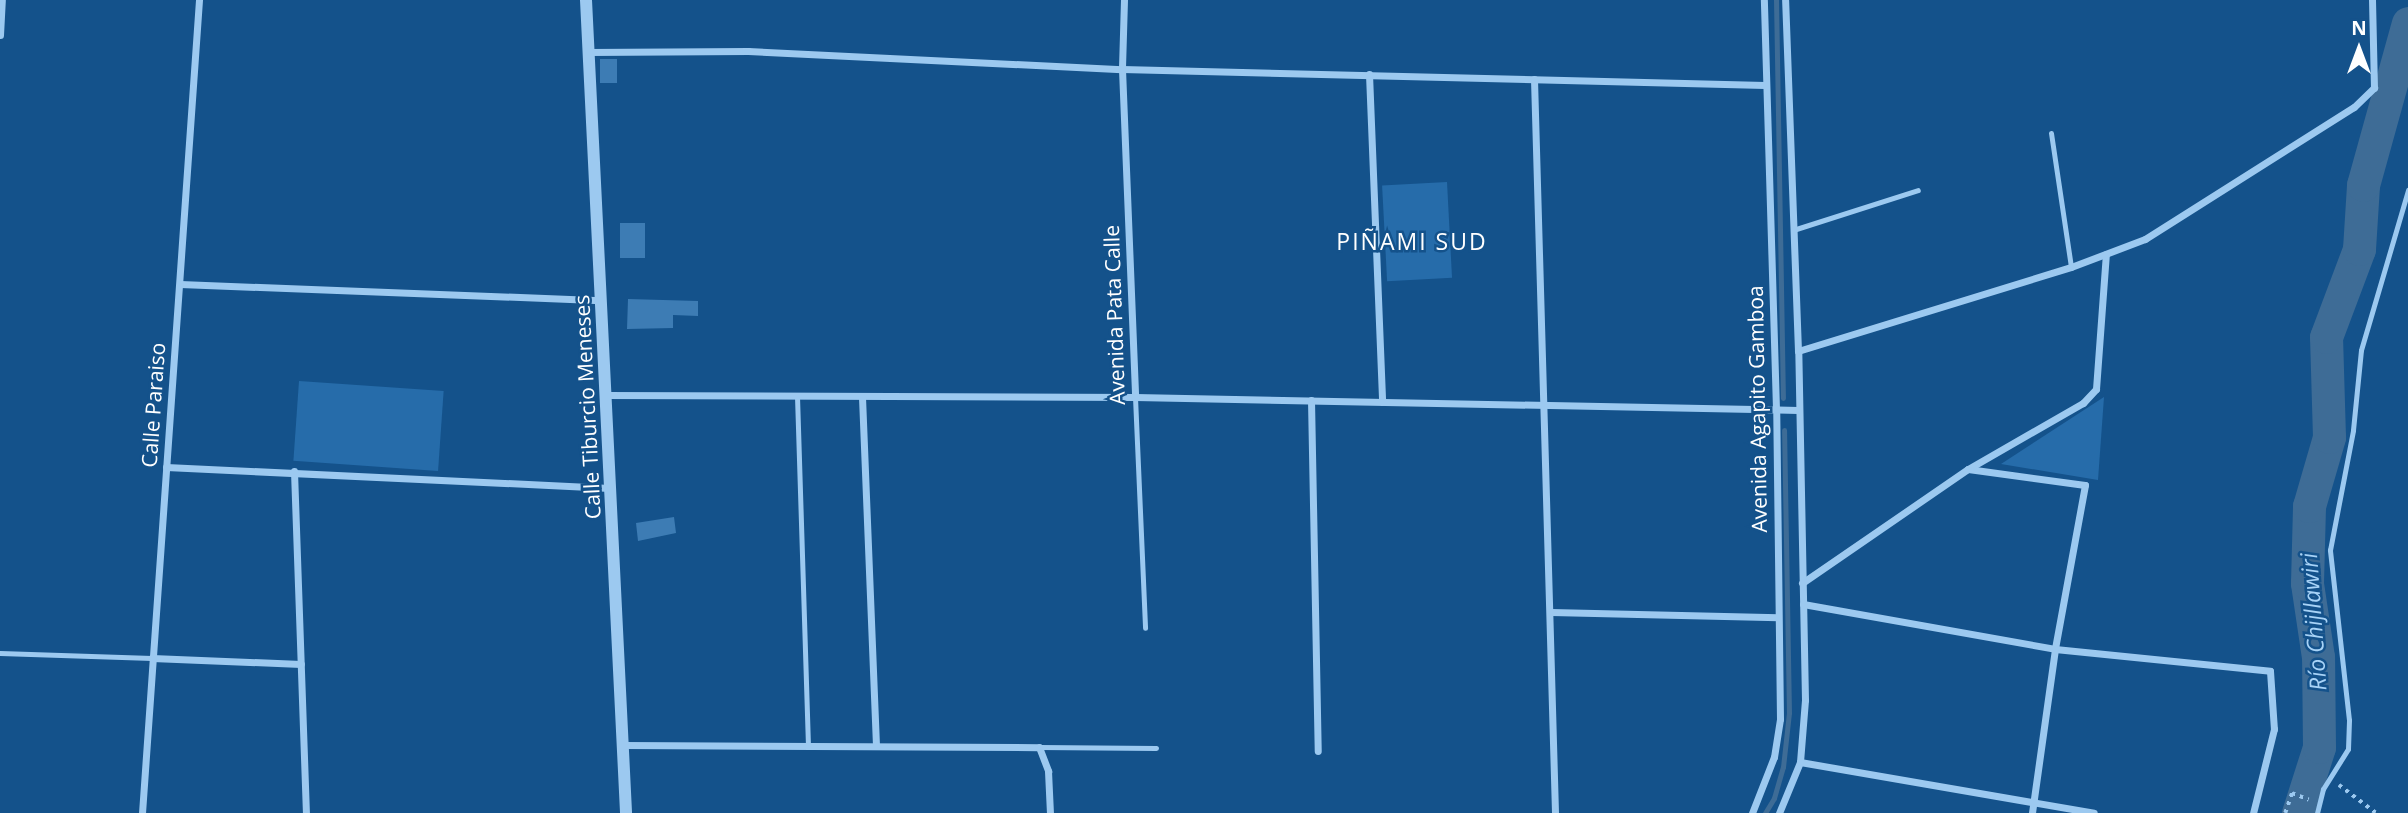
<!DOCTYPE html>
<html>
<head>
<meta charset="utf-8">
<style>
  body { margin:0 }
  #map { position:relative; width:2408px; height:813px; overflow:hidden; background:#14528b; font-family:"Open Sans",sans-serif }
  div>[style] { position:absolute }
  .green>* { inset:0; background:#266caa; transform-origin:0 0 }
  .stream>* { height:5px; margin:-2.5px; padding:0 2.5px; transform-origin:2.5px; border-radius:2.5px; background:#3e6c96 }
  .river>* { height:33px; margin:-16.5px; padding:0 16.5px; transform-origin:16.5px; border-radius:16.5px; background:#3e6c96 }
  .building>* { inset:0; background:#3d7cb4; transform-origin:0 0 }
  .path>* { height:3.5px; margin-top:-1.75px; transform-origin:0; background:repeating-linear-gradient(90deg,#9cc9f0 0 3.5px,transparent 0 8.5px) }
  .service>* { height:5px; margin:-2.5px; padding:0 2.5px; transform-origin:2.5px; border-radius:2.5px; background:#9cc9f0 }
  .minor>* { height:7px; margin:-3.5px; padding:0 3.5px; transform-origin:3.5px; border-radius:3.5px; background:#9cc9f0 }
  .tertiary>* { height:12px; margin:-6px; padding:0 6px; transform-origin:6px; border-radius:6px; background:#9cc9f0 }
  span { translate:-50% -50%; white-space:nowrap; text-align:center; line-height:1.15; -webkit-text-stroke:5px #14528b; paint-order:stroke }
  .street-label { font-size:21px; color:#fff }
  .neighbourhood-label { font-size:23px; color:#fff; letter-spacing:2px }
  .water-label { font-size:23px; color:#a8d3f7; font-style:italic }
  .north { position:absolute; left:2324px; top:14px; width:70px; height:70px; -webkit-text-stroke:5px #14528b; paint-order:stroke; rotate:0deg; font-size:19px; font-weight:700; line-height:28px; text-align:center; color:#fff }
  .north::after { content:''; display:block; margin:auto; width:24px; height:32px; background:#fff; clip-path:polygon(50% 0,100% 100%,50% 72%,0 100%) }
</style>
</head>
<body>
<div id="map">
  <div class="green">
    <div style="left:1447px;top:182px;width:96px;height:65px;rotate:87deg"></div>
    <div style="left:299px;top:381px;width:145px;height:80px;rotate:4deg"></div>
    <div style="clip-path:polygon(2104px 397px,2098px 480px,2001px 464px)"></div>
  </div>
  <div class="stream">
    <div style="left:1776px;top:0;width:398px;rotate:89deg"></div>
    <div style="left:1765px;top:813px;width:17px;rotate:-59deg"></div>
    <div style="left:1774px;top:798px;width:32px;rotate:-74deg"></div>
    <div style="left:1783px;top:767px;width:54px;rotate:-83.7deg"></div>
    <div style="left:1789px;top:713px;width:283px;rotate:-91deg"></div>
  </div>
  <div class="river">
    <div style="left:2298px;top:813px;width:69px;rotate:-72.3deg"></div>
    <div style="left:2319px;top:747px;width:90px;rotate:-90.6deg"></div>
    <div style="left:2318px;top:657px;width:75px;rotate:-98.5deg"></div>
    <div style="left:2307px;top:583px;width:77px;rotate:-88.5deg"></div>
    <div style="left:2309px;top:506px;width:72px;rotate:-73.8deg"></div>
    <div style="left:2329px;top:437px;width:100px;rotate:-91.7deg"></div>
    <div style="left:2326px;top:337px;width:94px;rotate:-69.4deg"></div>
    <div style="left:2359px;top:249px;width:64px;rotate:-86.4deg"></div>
    <div style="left:2363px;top:185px;width:168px;rotate:-74.5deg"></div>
  </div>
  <div class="building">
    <div style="left:600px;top:59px;width:17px;height:24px"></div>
    <div style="left:620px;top:223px;width:25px;height:35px"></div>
    <div style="clip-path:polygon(628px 299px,698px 301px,698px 316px,673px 315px,673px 328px,627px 329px)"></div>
    <div style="clip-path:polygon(674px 517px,676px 533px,638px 541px,636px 523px)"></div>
  </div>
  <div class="path">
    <div style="left:2339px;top:785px;width:46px;rotate:37.1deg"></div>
    <div style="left:2285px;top:813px;width:21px;rotate:-71deg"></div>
    <div style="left:2292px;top:793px;width:18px;rotate:22deg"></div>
  </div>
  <div class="service">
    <div style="left:2051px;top:133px;width:135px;rotate:81.5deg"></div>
    <div style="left:1793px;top:230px;width:131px;rotate:-17.7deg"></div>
    <div style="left:797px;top:396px;width:350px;rotate:88.2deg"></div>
    <div style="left:1135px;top:397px;width:231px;rotate:87.5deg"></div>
    <div style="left:0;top:653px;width:152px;rotate:1.9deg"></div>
    <div style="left:1039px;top:747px;width:117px;rotate:0.5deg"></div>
    <div style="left:2317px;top:813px;width:25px;rotate:-76deg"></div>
    <div style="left:2323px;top:789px;width:47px;rotate:-58deg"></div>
    <div style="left:2348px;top:749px;width:29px;rotate:-88deg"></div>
    <div style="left:2349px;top:720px;width:171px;rotate:-96.4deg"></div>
    <div style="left:2330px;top:550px;width:122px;rotate:-79.1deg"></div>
    <div style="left:2353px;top:430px;width:80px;rotate:-84.3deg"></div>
    <div style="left:2361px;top:350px;width:167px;rotate:-73.6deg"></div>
  </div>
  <div class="minor">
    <div style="left:1124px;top:0;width:69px;rotate:91.7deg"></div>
    <div style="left:1122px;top:69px;width:328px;rotate:87.7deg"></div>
    <div style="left:0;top:35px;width:35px;rotate:-87deg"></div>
    <div style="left:588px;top:52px;width:160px;rotate:-0.4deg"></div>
    <div style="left:748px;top:51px;width:374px;rotate:2.8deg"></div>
    <div style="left:1122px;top:69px;width:643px;rotate:1.43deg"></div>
    <div style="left:1369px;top:74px;width:328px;rotate:87.7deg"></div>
    <div style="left:1534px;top:79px;width:734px;rotate:88.36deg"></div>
    <div style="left:180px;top:284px;width:421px;rotate:2.2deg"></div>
    <div style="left:1798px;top:351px;width:286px;rotate:-17.1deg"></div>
    <div style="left:2071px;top:267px;width:79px;rotate:-20.7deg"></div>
    <div style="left:2145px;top:239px;width:247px;rotate:-32.3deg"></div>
    <div style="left:2354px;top:107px;width:28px;rotate:-44deg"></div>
    <div style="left:2374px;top:88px;width:88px;rotate:-91.3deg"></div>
    <div style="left:605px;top:395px;width:530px;rotate:0.22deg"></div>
    <div style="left:1135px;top:397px;width:663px;rotate:1.12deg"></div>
    <div style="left:862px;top:397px;width:349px;rotate:87.7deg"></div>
    <div style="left:1311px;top:400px;width:351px;rotate:88.9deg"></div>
    <div style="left:166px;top:467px;width:444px;rotate:2.7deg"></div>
    <div style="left:1968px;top:469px;width:118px;rotate:7.8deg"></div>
    <div style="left:2085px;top:485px;width:167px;rotate:100.4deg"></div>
    <div style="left:2055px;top:649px;width:166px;rotate:98deg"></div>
    <div style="left:294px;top:471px;width:342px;rotate:88deg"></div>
    <div style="left:1802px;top:583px;width:201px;rotate:-34.5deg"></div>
    <div style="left:1968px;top:469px;width:133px;rotate:-29.9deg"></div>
    <div style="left:2083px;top:403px;width:19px;rotate:-47deg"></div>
    <div style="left:2096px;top:389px;width:135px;rotate:-85.8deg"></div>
    <div style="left:1803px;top:604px;width:256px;rotate:10.1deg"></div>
    <div style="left:2055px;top:649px;width:216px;rotate:5.8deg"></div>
    <div style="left:2270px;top:671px;width:58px;rotate:86.1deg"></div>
    <div style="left:2274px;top:729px;width:87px;rotate:104deg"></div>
    <div style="left:1551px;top:612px;width:227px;rotate:1.3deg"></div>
    <div style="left:152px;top:658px;width:149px;rotate:2.3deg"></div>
    <div style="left:623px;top:745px;width:416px;rotate:0.3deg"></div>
    <div style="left:1039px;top:747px;width:26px;rotate:69deg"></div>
    <div style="left:1048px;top:771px;width:42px;rotate:87.3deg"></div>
    <div style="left:1800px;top:762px;width:298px;rotate:9.8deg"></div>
    <div style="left:142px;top:813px;width:815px;rotate:-85.99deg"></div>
    <div style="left:1752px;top:813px;width:60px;rotate:-68.6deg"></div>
    <div style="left:1774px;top:757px;width:38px;rotate:-81deg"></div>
    <div style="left:1780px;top:719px;width:310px;rotate:-90.7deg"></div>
    <div style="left:1776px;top:409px;width:409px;rotate:-91.7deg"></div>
    <div style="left:1779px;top:813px;width:55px;rotate:-67.6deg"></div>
    <div style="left:1800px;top:762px;width:62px;rotate:-85.4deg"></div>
    <div style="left:1805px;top:700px;width:349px;rotate:-91.1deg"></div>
    <div style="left:1798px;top:351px;width:351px;rotate:-92.1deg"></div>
  </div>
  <div class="tertiary">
    <div style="left:586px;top:0;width:814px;rotate:87.18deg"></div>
  </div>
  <div class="street-label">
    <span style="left:1114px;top:315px;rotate:-92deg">Avenida Pata Calle</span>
    <span style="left:153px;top:405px;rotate:-86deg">Calle Paraiso</span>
    <span style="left:587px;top:407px;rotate:-93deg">Calle Tiburcio Meneses</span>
    <span style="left:1757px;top:409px;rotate:-91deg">Avenida Agapito Gamboa</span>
  </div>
  <div class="neighbourhood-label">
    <span style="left:1412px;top:241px">PIÑAMI SUD</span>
  </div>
  <div class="water-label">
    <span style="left:2313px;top:622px;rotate:-94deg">Río Chijllawiri</span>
  </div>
  <div class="north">N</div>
</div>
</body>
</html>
